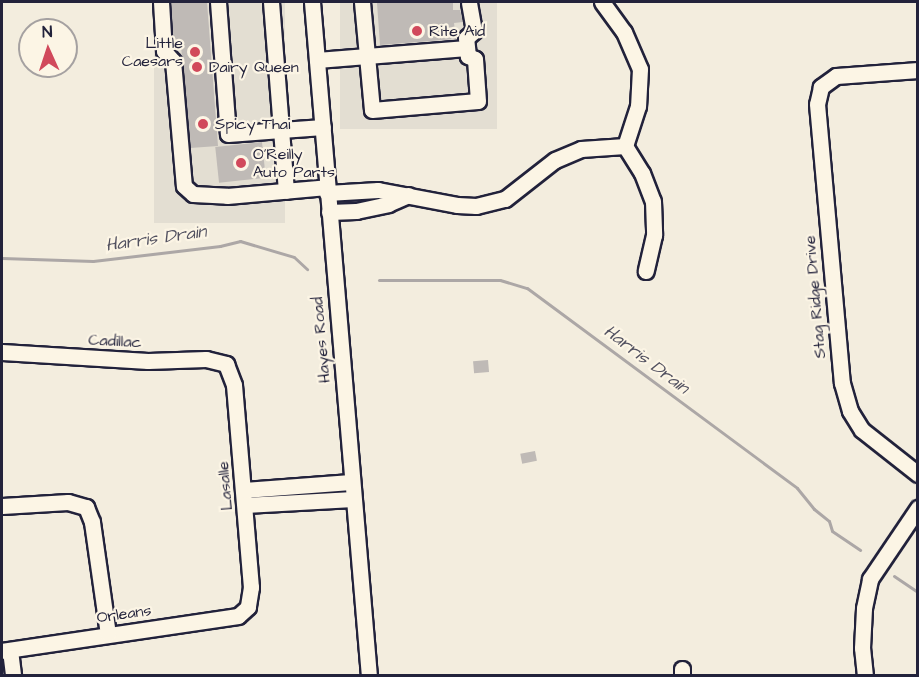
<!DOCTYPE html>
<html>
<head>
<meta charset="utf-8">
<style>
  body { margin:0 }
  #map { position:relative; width:919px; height:677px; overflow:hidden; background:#f3edde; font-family:"Architects Daughter",sans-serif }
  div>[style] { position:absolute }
  .built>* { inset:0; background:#e3ded2; transform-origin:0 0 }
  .stream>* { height:3px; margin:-1.5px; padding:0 1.5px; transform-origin:1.5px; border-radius:1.5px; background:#aca7a6 }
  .building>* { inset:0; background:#bfbab6; transform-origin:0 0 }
  .roads { filter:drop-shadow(2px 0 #22223b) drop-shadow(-2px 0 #22223b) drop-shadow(0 2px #22223b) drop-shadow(0 -2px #22223b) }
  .minor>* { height:15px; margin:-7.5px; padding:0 7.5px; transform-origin:7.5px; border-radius:7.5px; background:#fcf5e5 }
  .dots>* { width:16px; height:16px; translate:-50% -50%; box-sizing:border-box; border:3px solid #fcf5e5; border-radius:50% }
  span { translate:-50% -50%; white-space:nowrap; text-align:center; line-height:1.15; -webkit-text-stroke:4.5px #fcf5e5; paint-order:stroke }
  .poi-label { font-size:16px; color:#22223b }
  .left { translate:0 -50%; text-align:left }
  .right { translate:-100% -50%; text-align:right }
  .street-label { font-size:16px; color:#22223b }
  .water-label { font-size:18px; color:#525160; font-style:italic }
  .frame { position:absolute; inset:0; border:3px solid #22223b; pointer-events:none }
  .north { position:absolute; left:18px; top:18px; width:60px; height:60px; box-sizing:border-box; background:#fcf5e5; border:2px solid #a5a1a1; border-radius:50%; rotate:357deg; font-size:16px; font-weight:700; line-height:24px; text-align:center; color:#22223b }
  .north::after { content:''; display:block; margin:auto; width:21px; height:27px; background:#d1495b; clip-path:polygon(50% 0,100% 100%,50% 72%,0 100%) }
</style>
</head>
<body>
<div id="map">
  <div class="built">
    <div style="left:154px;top:2px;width:131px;height:221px"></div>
    <div style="left:340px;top:2px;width:157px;height:127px"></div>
  </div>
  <div class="stream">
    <div style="left:2px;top:258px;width:91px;rotate:1.9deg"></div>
    <div style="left:93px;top:261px;width:128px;rotate:-6.7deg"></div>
    <div style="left:220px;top:246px;width:21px;rotate:-14deg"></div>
    <div style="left:240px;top:241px;width:56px;rotate:16.5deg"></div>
    <div style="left:294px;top:257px;width:18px;rotate:43deg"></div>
    <div style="left:379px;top:280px;width:121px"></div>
    <div style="left:500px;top:280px;width:28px;rotate:17deg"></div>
    <div style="left:527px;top:288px;width:336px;rotate:36.5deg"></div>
    <div style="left:797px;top:488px;width:27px;rotate:51deg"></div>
    <div style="left:814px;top:509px;width:19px;rotate:39deg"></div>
    <div style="left:829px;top:521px;width:10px;rotate:73deg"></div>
    <div style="left:832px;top:531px;width:34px;rotate:34deg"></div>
    <div style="left:894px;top:576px;width:29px;rotate:34deg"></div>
  </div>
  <div class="building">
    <div style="clip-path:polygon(171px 2px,207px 2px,218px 146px,190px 148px,181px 46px,174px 47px)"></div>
    <div style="clip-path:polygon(392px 2px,453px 2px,453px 10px,460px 10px,463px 22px,454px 23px,456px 39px,380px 45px,377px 3px)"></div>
    <div style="left:262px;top:142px;width:36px;height:47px;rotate:84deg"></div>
    <div style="left:488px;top:360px;width:12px;height:15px;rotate:85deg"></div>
    <div style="left:535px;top:451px;width:10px;height:15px;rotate:79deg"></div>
  </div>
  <div class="roads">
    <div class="minor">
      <div style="left:161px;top:2px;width:49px;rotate:86.5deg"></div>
      <div style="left:164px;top:51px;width:13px;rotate:48deg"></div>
      <div style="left:173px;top:61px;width:125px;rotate:85deg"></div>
      <div style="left:184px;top:186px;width:12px;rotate:42deg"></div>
      <div style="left:193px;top:194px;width:34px;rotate:3deg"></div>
      <div style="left:227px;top:196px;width:100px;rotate:-5.1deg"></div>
      <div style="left:218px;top:2px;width:132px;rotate:85.7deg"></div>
      <div style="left:228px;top:134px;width:53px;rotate:-4.3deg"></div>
      <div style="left:281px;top:130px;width:61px;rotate:85.3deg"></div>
      <div style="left:271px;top:2px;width:128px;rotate:85.5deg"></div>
      <div style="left:281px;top:130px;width:42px;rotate:-4.1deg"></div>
      <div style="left:312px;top:2px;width:676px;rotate:85.17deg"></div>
      <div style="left:362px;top:2px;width:108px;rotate:84.7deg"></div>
      <div style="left:372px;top:110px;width:106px;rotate:-4.9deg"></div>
      <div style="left:478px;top:101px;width:42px;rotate:-94.1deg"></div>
      <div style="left:475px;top:59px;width:8px;rotate:-157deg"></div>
      <div style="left:468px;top:56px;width:18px;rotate:-96deg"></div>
      <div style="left:466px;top:38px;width:11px;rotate:-41deg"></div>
      <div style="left:474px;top:31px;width:29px;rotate:-100deg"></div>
      <div style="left:602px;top:2px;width:37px;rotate:54deg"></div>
      <div style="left:624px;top:32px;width:40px;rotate:66.6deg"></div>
      <div style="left:640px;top:69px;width:37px;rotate:93deg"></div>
      <div style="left:638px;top:106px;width:42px;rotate:108deg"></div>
      <div style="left:317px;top:60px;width:150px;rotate:-4.6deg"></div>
      <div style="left:918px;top:70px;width:82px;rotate:175.8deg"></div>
      <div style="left:836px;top:76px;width:19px;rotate:144deg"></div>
      <div style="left:821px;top:87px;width:17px;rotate:103deg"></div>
      <div style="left:817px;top:104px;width:280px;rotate:84.9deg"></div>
      <div style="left:842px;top:383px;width:29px;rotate:74deg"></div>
      <div style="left:850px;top:411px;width:22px;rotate:58deg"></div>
      <div style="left:862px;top:430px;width:71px;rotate:38.2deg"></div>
      <div style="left:625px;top:146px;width:32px;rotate:58deg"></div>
      <div style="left:642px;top:173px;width:30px;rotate:69deg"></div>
      <div style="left:653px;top:201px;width:34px;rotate:88deg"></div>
      <div style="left:654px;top:235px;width:37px;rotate:103deg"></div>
      <div style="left:327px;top:193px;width:51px;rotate:-3.4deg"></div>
      <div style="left:378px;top:190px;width:80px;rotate:10.8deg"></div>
      <div style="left:457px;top:205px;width:19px;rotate:3deg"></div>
      <div style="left:476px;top:206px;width:30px;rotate:-14deg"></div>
      <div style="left:505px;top:199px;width:63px;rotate:-38deg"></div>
      <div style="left:555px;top:160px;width:28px;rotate:-23deg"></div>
      <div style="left:581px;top:149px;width:44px;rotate:-3.9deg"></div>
      <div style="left:329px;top:212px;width:27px;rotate:-2deg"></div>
      <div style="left:356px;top:211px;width:33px;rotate:-12deg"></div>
      <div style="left:388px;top:204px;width:22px;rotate:-24deg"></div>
      <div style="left:2px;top:352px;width:146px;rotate:3.5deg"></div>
      <div style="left:148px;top:361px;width:58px;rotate:-2deg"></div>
      <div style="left:206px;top:359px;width:21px;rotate:14deg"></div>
      <div style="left:226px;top:364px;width:22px;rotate:69deg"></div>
      <div style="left:234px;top:385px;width:203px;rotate:85.2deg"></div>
      <div style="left:251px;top:587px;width:20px;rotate:99deg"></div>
      <div style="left:248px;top:607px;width:13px;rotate:138deg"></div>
      <div style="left:238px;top:616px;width:239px;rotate:171.6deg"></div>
      <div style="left:244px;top:490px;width:107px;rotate:-4.3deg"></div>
      <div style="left:245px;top:505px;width:108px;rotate:-3.2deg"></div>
      <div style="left:2px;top:506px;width:66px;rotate:-3.5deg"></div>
      <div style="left:68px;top:502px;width:19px;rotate:16deg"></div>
      <div style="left:86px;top:507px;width:16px;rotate:68deg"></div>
      <div style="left:92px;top:522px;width:113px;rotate:81.9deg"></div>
      <div style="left:10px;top:650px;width:26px;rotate:83deg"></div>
      <div style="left:682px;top:669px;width:7px;rotate:90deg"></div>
      <div style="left:865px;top:676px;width:28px;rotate:-96deg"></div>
      <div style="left:862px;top:648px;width:40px;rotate:-87.1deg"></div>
      <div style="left:864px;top:608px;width:30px;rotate:-78deg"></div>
      <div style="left:870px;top:579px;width:86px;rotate:-55.9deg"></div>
    </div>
  </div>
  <div class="dots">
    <div style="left:417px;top:31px;background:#d1495b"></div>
    <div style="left:195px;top:52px;background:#d1495b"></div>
    <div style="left:197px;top:67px;background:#d1495b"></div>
    <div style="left:203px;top:124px;background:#d1495b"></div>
    <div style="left:241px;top:163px;background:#d1495b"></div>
  </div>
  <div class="poi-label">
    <span class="left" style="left:429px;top:31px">Rite Aid</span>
    <span class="right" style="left:183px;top:52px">Little<br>Caesars</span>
    <span class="left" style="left:209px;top:67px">Dairy Queen</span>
    <span class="left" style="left:215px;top:124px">Spicy Thai</span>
    <span class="left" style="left:253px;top:163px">O'Reilly<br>Auto Parts</span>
  </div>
  <div class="street-label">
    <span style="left:815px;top:297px;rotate:-95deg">Stag Ridge Drive</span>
    <span style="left:321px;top:340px;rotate:-95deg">Hayes Road</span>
    <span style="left:115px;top:341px;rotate:3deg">Cadillac</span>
    <span style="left:225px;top:486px;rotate:-95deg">Lasalle</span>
    <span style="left:124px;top:614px;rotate:-8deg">Orleans</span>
  </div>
  <div class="water-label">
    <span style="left:156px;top:239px;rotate:-8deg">Harris Drain</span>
    <span style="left:646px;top:360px;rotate:37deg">Harris Drain</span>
  </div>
  <div class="frame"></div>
  <div class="north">N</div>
</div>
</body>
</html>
